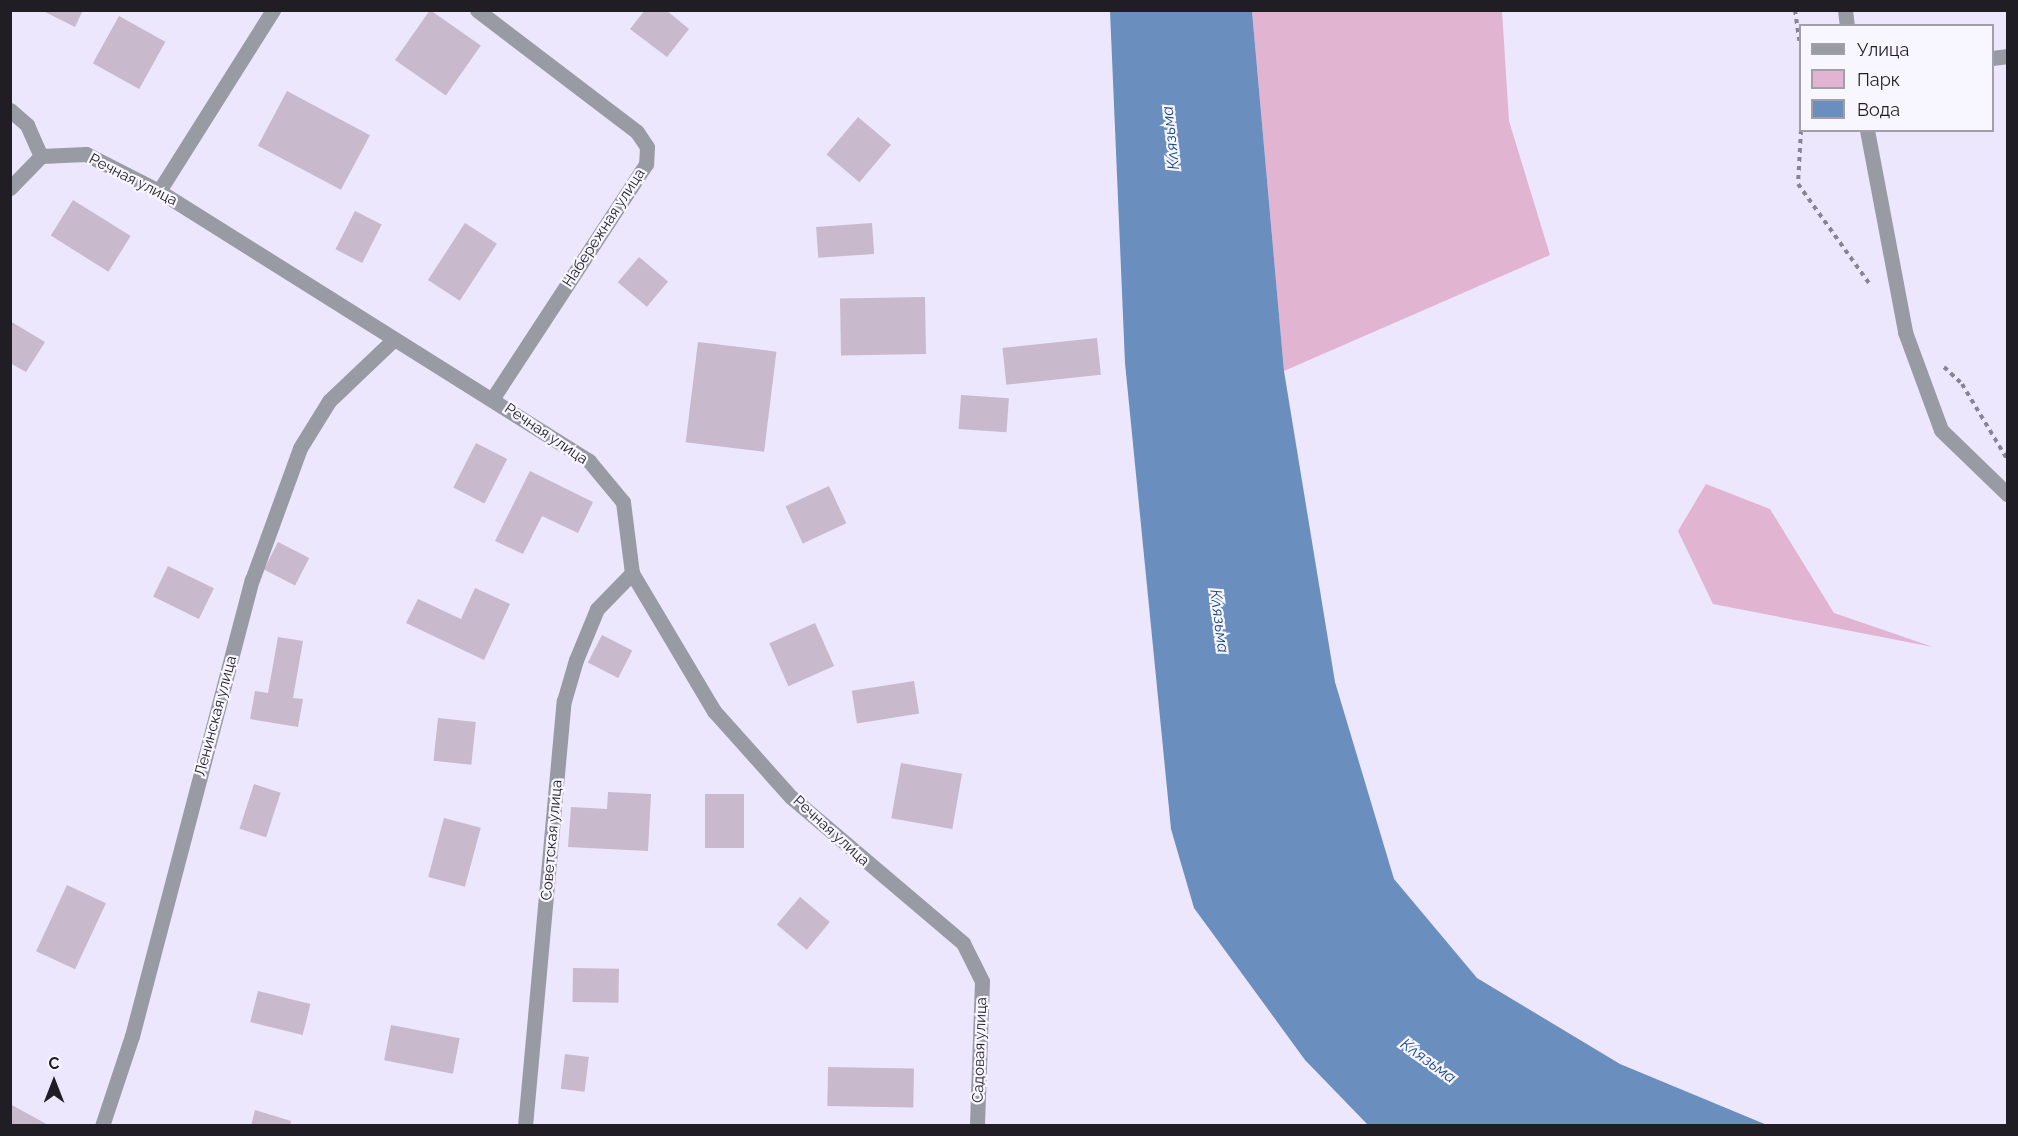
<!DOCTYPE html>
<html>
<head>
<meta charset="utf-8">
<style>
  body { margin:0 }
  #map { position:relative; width:2018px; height:1136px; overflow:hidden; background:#ece7fd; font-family:Raleway,sans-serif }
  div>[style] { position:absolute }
  .green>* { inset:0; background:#e1b4d1 }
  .water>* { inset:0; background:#6a8fbf }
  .building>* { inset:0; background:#c8b9cc; transform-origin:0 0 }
  .path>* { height:4px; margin-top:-2px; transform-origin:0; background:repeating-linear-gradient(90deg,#888493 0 4.5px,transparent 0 9px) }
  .minor>* { height:15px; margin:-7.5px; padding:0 7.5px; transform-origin:7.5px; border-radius:7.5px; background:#999ba4 }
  span { translate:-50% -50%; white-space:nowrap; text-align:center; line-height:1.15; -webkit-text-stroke:4.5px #f8f6ff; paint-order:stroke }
  .street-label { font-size:15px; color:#201d25 }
  .water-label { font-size:16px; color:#174985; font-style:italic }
  .frame { position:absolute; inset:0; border:12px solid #201d25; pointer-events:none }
  .legend { position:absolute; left:1799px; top:24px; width:195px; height:108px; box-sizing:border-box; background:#f8f6ff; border:2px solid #a29fa8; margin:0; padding:8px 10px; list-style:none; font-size:18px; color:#201d25 }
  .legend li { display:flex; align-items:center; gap:12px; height:30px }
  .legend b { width:30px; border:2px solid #a29fa8 }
  .north { position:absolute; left:24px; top:1052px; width:60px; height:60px; -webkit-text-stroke:4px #f8f6ff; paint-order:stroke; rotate:0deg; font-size:16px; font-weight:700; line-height:24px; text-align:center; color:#201d25 }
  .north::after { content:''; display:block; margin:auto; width:21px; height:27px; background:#201d25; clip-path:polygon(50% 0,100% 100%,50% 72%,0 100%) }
</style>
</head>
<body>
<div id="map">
  <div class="green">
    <div style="clip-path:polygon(1252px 11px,1502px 11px,1509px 121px,1550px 255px,1284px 371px)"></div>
    <div style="clip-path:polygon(1706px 484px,1770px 509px,1834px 613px,1933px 647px,1713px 604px,1678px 531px)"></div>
  </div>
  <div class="water">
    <div style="clip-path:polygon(1110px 11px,1252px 11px,1284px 371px,1335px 682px,1394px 879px,1477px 978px,1620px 1064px,1767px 1125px,1368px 1125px,1305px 1060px,1194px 908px,1171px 829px,1125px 363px)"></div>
  </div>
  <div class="building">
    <div style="clip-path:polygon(41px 10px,83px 10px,75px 27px)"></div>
    <div style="left:430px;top:10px;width:62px;height:61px;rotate:35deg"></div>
    <div style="clip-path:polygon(645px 10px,666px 10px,689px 29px,667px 57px,630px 29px)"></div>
    <div style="left:119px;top:16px;width:53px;height:54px;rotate:29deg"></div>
    <div style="left:287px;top:91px;width:94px;height:62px;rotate:28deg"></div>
    <div style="left:858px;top:117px;width:43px;height:49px;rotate:40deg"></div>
    <div style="left:73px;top:200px;width:68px;height:42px;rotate:32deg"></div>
    <div style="left:355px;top:211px;width:30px;height:43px;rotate:27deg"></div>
    <div style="left:465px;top:223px;width:38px;height:68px;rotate:33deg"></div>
    <div style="left:872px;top:223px;width:31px;height:56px;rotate:86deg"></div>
    <div style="left:639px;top:257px;width:38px;height:33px;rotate:40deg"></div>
    <div style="left:925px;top:297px;width:57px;height:85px;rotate:89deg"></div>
    <div style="clip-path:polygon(10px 321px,45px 342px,26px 372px,10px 363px)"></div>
    <div style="left:1097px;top:338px;width:37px;height:95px;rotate:84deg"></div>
    <div style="left:698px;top:342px;width:79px;height:101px;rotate:7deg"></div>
    <div style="left:961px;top:395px;width:48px;height:34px;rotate:4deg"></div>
    <div style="left:476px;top:443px;width:35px;height:50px;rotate:27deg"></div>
    <div style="clip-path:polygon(530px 471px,593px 502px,578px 533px,542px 516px,523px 554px,495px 541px)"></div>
    <div style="left:829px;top:486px;width:41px;height:48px;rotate:65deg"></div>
    <div style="left:278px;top:542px;width:35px;height:31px;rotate:27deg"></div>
    <div style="left:168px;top:566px;width:51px;height:34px;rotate:26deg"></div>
    <div style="clip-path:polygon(475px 588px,510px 604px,484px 660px,406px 623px,418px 599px,461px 619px)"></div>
    <div style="left:815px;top:623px;width:47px;height:50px;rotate:66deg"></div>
    <div style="left:602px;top:635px;width:34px;height:31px;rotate:27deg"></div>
    <div style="clip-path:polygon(278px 637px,303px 641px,293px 698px,303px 699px,298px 727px,250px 719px,255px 691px,268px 693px)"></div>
    <div style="left:914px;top:681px;width:33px;height:63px;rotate:81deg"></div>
    <div style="left:438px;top:718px;width:38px;height:43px;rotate:6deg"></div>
    <div style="left:901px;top:763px;width:62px;height:56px;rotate:10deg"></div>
    <div style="left:254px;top:784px;width:28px;height:47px;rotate:18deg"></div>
    <div style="clip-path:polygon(608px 792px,651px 794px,648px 851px,568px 847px,571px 807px,607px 809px)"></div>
    <div style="left:705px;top:794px;width:39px;height:54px"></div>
    <div style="left:444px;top:818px;width:38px;height:61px;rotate:15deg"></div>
    <div style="left:67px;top:885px;width:43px;height:73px;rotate:25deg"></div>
    <div style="left:800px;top:897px;width:39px;height:36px;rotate:40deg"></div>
    <div style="left:573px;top:968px;width:46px;height:34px;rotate:1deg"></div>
    <div style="left:258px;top:991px;width:54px;height:32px;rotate:14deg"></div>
    <div style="left:391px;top:1025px;width:70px;height:36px;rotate:11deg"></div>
    <div style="left:565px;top:1054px;width:24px;height:35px;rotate:7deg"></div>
    <div style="left:828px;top:1067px;width:86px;height:39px;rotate:1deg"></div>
    <div style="clip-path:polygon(10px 1104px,50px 1126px,10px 1126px)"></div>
    <div style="clip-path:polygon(255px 1110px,291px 1121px,290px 1126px,251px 1126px)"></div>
  </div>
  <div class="path">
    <div style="left:1795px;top:10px;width:35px;rotate:82deg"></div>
    <div style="left:1801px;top:130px;width:54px;rotate:93.2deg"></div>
    <div style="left:1798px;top:184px;width:125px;rotate:54.4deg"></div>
    <div style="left:1944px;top:367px;width:25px;rotate:43deg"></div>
    <div style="left:1962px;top:384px;width:87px;rotate:59deg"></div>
  </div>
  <div class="minor">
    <div style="left:477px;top:10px;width:201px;rotate:37.3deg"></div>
    <div style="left:637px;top:132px;width:18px;rotate:56deg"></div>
    <div style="left:647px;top:147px;width:17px;rotate:93deg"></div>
    <div style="left:646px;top:164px;width:280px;rotate:123.2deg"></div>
    <div style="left:1845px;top:10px;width:16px;rotate:83deg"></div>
    <div style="left:1992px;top:58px;width:16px;rotate:-7deg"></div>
    <div style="left:10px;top:110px;width:23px;rotate:41deg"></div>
    <div style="left:27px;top:125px;width:34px;rotate:66deg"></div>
    <div style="left:41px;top:156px;width:45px;rotate:-2.5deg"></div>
    <div style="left:86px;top:154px;width:82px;rotate:26.9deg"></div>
    <div style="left:159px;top:191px;width:508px;rotate:32.12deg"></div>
    <div style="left:589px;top:461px;width:53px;rotate:50.3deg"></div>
    <div style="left:623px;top:502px;width:72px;rotate:82.8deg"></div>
    <div style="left:632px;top:573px;width:161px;rotate:59.3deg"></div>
    <div style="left:714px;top:711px;width:115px;rotate:48.2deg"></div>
    <div style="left:791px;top:797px;width:226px;rotate:40.3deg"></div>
    <div style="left:963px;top:943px;width:42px;rotate:63.4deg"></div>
    <div style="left:982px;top:981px;width:145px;rotate:92deg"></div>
    <div style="left:1867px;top:130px;width:206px;rotate:79.3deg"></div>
    <div style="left:1905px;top:332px;width:104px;rotate:69.8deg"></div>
    <div style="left:1941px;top:430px;width:93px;rotate:44.1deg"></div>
    <div style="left:10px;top:188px;width:45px;rotate:-45.9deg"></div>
    <div style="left:159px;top:191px;width:214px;rotate:-57.8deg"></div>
    <div style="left:102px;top:1126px;width:95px;rotate:-71.6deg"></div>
    <div style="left:132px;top:1036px;width:472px;rotate:-75.3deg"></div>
    <div style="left:252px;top:580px;width:140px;rotate:-70deg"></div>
    <div style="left:300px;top:448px;width:55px;rotate:-58.3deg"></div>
    <div style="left:329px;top:401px;width:88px;rotate:-43.6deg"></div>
    <div style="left:525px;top:1126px;width:427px;rotate:-84.8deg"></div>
    <div style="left:564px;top:701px;width:43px;rotate:-73.7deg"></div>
    <div style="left:576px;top:660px;width:55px;rotate:-67.6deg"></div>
    <div style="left:597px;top:609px;width:50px;rotate:-45.8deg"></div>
  </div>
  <div class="street-label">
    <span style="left:133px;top:180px;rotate:27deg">Речная улица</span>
    <span style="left:604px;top:228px;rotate:-57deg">Набережная улица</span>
    <span style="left:546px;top:434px;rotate:34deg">Речная улица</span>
    <span style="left:216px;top:716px;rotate:-75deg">Ленинская улица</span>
    <span style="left:831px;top:831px;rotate:42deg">Речная улица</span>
    <span style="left:552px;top:840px;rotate:-85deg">Советская улица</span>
    <span style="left:980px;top:1050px;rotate:-88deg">Садовая улица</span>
  </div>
  <div class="water-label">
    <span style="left:1171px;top:138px;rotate:-96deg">Клязьма</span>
    <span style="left:1219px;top:621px;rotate:83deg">Клязьма</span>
    <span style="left:1428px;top:1061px;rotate:36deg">Клязьма</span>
  </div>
  <div class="frame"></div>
  <ul class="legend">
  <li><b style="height:8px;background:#999ba4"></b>Улица</li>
  <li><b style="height:16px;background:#e1b4d1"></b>Парк</li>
  <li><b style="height:16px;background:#6a8fbf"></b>Вода</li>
  </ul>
  <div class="north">С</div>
</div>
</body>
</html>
